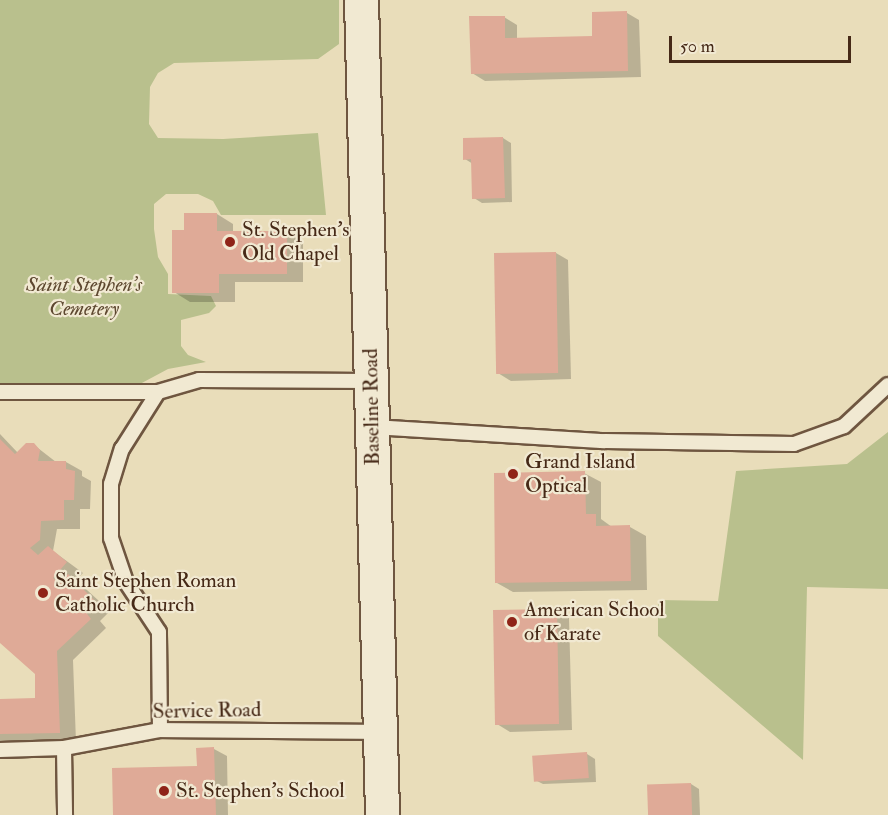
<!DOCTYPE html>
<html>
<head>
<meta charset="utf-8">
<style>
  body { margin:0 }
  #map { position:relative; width:888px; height:815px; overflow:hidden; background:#e9ddba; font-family:"IM FELL Double Pica",serif }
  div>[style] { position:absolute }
  .green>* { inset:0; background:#b9c08d }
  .shadow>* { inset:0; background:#0003 }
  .building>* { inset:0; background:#dfaa97; transform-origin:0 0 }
  .roads { filter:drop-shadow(2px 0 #6f5640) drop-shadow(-2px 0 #6f5640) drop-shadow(0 2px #6f5640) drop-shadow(0 -2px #6f5640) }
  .lane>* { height:14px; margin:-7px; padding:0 7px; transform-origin:7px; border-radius:7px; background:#f1e9d2 }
  .secondary>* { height:33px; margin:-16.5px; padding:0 16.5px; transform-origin:16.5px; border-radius:16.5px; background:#f1e9d2 }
  .dots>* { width:16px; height:16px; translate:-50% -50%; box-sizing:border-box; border:3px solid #f1e9d2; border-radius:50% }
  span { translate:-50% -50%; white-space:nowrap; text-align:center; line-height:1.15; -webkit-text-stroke:4.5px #f1e9d2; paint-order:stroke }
  .poi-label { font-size:21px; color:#462917 }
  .left { translate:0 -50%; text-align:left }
  .park-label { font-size:21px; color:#5d472f; font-style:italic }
  .street-label { font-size:21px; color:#462917 }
  .scale { position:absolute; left:669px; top:36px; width:182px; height:27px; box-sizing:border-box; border:3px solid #462917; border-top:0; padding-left:8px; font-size:18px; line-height:21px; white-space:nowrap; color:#462917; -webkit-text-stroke:4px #f1e9d2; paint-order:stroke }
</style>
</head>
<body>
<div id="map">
  <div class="green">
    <div style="clip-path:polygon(0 0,339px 0,339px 44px,318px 59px,174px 63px,158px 73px,150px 87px,149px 124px,158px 138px,223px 139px,318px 133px,326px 215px,221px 215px,213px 201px,198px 194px,166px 194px,154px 204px,154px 229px,158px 257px,168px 274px,168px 294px,211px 296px,216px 306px,209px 313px,181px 320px,181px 346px,188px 355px,206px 362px,168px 369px,140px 384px,0 385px)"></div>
    <div style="clip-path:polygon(888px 432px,888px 589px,807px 587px,803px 760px,658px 636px,658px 600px,718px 601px,736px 471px,847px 464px)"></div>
  </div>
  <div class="shadow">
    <div style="clip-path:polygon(627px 13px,639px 20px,641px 77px,485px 81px,472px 73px,504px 17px,517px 25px,517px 39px,593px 38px)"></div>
    <div style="clip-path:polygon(503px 138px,511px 143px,512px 202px,482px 203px,474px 198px,473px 164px,465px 159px)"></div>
    <div style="clip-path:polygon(217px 214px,233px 224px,233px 232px,287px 232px,303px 242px,303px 282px,235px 282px,235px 302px,190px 302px,174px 292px,185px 231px)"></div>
    <div style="clip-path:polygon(556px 253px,568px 260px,571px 379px,511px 381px,498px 373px)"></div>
    <div style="clip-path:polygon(0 434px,18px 453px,34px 445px,56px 462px,66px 462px,82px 471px,82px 476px,91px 481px,90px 509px,80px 509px,80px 529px,57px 529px,53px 551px,83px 573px,76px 580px,110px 611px,100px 621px,106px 628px,73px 660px,76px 742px,0 742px,0 700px,36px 699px,36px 673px,0 641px)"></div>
    <div style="clip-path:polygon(584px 473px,601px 482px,601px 519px,612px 527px,630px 527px,646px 536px,647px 590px,513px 592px,497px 583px)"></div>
    <div style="clip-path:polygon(557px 611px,569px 618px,572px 730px,510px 732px,497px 724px)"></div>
    <div style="clip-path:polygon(214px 749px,227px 756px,228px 815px,115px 815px,198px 767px)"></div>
    <div style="clip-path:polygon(587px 754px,595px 759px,596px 782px,543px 784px,535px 780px)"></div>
    <div style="clip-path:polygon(691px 784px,699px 789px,700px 815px,649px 815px)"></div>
  </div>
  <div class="building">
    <div style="clip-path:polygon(627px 11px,628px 71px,471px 74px,469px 16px,505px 16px,505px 38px,592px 36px,592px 12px)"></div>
    <div style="clip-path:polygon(503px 137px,505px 198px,472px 199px,471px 159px,463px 160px,463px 138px)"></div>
    <div style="clip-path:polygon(184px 213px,217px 213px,217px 231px,287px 231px,287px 274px,219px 274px,219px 293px,172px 293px,172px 230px,184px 230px)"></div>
    <div style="left:556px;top:252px;width:121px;height:62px;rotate:89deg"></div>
    <div style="clip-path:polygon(0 439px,15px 454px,26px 443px,34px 443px,40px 450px,38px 461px,66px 461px,66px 469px,75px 471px,74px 500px,64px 500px,64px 520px,41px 521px,40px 540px,30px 548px,38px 555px,48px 546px,67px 562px,53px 578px,60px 584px,68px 574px,95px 601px,85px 611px,91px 619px,57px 651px,60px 733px,0 734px,0 699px,35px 698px,35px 674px,0 643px)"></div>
    <div style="clip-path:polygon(585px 471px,586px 514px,596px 514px,596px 526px,630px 525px,631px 581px,495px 583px,494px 473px)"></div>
    <div style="left:557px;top:609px;width:115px;height:64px;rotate:89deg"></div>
    <div style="clip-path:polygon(214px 747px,216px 815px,113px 815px,112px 768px,197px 766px,196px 748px)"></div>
    <div style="left:587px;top:752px;width:26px;height:55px;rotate:86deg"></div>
    <div style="left:691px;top:783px;width:32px;height:44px;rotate:88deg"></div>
  </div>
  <div class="roads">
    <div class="lane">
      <div style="left:0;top:392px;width:158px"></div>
      <div style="left:373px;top:427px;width:232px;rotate:3.5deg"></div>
      <div style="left:605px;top:441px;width:189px;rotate:0.9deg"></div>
      <div style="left:794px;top:444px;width:53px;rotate:-19.8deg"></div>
      <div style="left:844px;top:426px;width:60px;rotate:-43deg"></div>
      <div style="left:160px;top:730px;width:98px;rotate:-90.6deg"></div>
      <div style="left:159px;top:632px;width:60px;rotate:-123.4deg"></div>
      <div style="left:126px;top:582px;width:46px;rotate:-108.8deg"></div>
      <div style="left:111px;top:538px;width:54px;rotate:-90deg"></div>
      <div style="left:111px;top:484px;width:37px;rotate:-73deg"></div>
      <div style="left:122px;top:449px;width:67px;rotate:-57.7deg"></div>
      <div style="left:158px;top:392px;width:43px;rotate:-16.3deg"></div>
      <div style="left:199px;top:380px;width:171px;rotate:0.3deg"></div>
      <div style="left:64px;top:748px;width:67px;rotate:89.1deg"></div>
      <div style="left:0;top:750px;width:64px;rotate:-1.8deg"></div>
      <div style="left:64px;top:748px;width:98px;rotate:-10.6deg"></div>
      <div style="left:160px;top:730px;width:220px;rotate:0.5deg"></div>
    </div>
    <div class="secondary">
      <div style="left:361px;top:0;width:815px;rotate:88.52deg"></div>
    </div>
  </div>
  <div class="dots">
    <div style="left:230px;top:242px;background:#8f2418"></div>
    <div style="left:513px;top:474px;background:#8f2418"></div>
    <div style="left:43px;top:593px;background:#8f2418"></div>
    <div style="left:512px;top:622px;background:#8f2418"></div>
    <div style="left:164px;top:791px;background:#8f2418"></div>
  </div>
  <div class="poi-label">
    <span class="left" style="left:242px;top:242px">St. Stephen's<br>Old Chapel</span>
    <span class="left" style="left:525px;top:474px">Grand Island<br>Optical</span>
    <span class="left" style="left:55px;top:593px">Saint Stephen Roman<br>Catholic Church</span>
    <span class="left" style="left:524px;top:622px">American School<br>of Karate</span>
    <span class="left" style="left:176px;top:791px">St. Stephen's School</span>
  </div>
  <div class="park-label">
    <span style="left:84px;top:297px">Saint Stephen's<br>Cemetery</span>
  </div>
  <div class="street-label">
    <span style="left:372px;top:407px;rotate:-91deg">Baseline Road</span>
    <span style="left:207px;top:711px;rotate:-1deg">Service Road</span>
  </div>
  <div class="scale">50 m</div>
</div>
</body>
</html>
